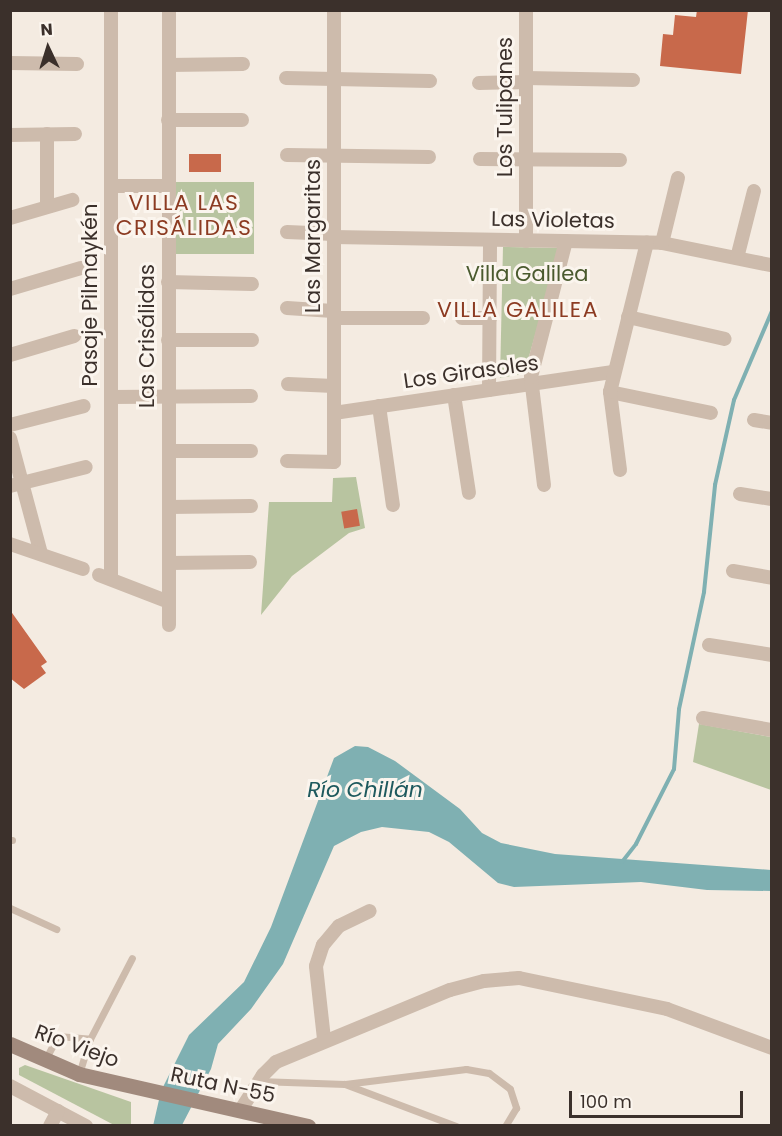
<!DOCTYPE html>
<html>
<head>
<meta charset="utf-8">
<style>
  body { margin:0 }
  #map { position:relative; width:782px; height:1136px; overflow:hidden; background:#f4ebe1; font-family:Poppins,sans-serif }
  div>[style] { position:absolute }
  .green>* { inset:0; background:#b8c4a0; transform-origin:0 0 }
  .water>* { inset:0; background:#7fb0b2 }
  .stream>* { height:4px; margin:-2px; padding:0 2px; transform-origin:2px; border-radius:2px; background:#7fb0b2 }
  .building>* { inset:0; background:#c8694b; transform-origin:0 0 }
  .lane>* { height:7px; margin:-3.5px; padding:0 3.5px; transform-origin:3.5px; border-radius:3.5px; background:#cdbbac }
  .street>* { height:14px; margin:-7px; padding:0 7px; transform-origin:7px; border-radius:7px; background:#cdbbac }
  .secondary>* { height:15px; margin:-7.5px; padding:0 7.5px; transform-origin:7.5px; border-radius:7.5px; background:#a18a7d }
  span { translate:-50% -50%; white-space:nowrap; text-align:center; line-height:1.15; -webkit-text-stroke:6px #fbf5ee; paint-order:stroke }
  .street-label { font-size:21px; color:#3b302b }
  .park-label { font-size:21px; color:#4a5a2e }
  .neighbourhood-label { font-size:22px; color:#8c3b22; letter-spacing:1.5px }
  .water-label { font-size:22px; color:#1f5a5e; font-style:italic }
  .frame { position:absolute; inset:0; border:12px solid #3b302b; pointer-events:none }
  .north { position:absolute; left:18px; top:18px; width:60px; height:60px; -webkit-text-stroke:4px #fbf5ee; paint-order:stroke; rotate:356deg; font-size:16px; font-weight:700; line-height:24px; text-align:center; color:#3b302b }
  .north::after { content:''; display:block; margin:auto; width:21px; height:27px; background:#3b302b; clip-path:polygon(50% 0,100% 100%,50% 72%,0 100%) }
  .scale { position:absolute; left:569px; top:1091px; width:174px; height:27px; box-sizing:border-box; border:3px solid #3b302b; border-top:0; padding-left:8px; font-size:18px; line-height:21px; white-space:nowrap; color:#3b302b; -webkit-text-stroke:4px #fbf5ee; paint-order:stroke }
</style>
</head>
<body>
<div id="map">
  <div class="green">
    <div style="left:173px;top:182px;width:81px;height:72px"></div>
    <div style="clip-path:polygon(503px 247px,560px 248px,524px 374px,500px 378px)"></div>
    <div style="clip-path:polygon(356px 477px,365px 528px,349px 533px,292px 576px,261px 615px,269px 502px,332px 502px,333px 478px)"></div>
    <div style="clip-path:polygon(699px 724px,771px 737px,771px 790px,693px 762px)"></div>
    <div style="clip-path:polygon(25px 1065px,131px 1102px,131px 1125px,114px 1125px,19px 1075px,19px 1068px)"></div>
  </div>
  <div class="water">
    <div style="clip-path:polygon(355px 746px,368px 747px,395px 761px,460px 809px,482px 833px,501px 843px,555px 854px,771px 870px,771px 891px,707px 890px,641px 882px,514px 887px,498px 883px,449px 842px,429px 832px,382px 827px,361px 832px,334px 846px,283px 964px,251px 1009px,218px 1044px,211px 1069px,182px 1125px,153px 1126px,161px 1091px,189px 1035px,244px 982px,271px 927px,334px 758px)"></div>
  </div>
  <div class="stream">
    <div style="left:622px;top:862px;width:23px;rotate:-52deg"></div>
    <div style="left:636px;top:844px;width:84px;rotate:-63.1deg"></div>
    <div style="left:674px;top:769px;width:60px;rotate:-85.2deg"></div>
    <div style="left:679px;top:709px;width:120px;rotate:-77.9deg"></div>
    <div style="left:704px;top:592px;width:108px;rotate:-84.1deg"></div>
    <div style="left:715px;top:485px;width:87px;rotate:-77.4deg"></div>
    <div style="left:734px;top:400px;width:97px;rotate:-66.9deg"></div>
  </div>
  <div class="building">
    <div style="clip-path:polygon(697px 10px,748px 10px,741px 74px,660px 66px,663px 34px,673px 35px,675px 15px,696px 17px)"></div>
    <div style="left:189px;top:154px;width:32px;height:18px"></div>
    <div style="left:357px;top:509px;width:17px;height:16px;rotate:80deg"></div>
    <div style="clip-path:polygon(10px 610px,47px 662px,41px 666px,46px 673px,24px 689px,10px 678px)"></div>
  </div>
  <div class="lane">
    <div style="left:10px;top:840px;width:2px"></div>
    <div style="left:10px;top:908px;width:51px;rotate:24.5deg"></div>
    <div style="left:45px;top:1060px;width:27px;rotate:-62deg"></div>
    <div style="left:58px;top:1036px;width:32px;rotate:5deg"></div>
    <div style="left:79px;top:1074px;width:37px;rotate:-73deg"></div>
    <div style="left:90px;top:1039px;width:91px;rotate:-62.6deg"></div>
    <div style="left:258px;top:1081px;width:87px;rotate:2deg"></div>
    <div style="left:456px;top:1126px;width:119px;rotate:-159.3deg"></div>
    <div style="left:345px;top:1084px;width:122px;rotate:-7.1deg"></div>
    <div style="left:466px;top:1069px;width:23px;rotate:10deg"></div>
    <div style="left:489px;top:1073px;width:26px;rotate:37deg"></div>
    <div style="left:510px;top:1089px;width:20px;rotate:72deg"></div>
    <div style="left:516px;top:1108px;width:21px;rotate:121deg"></div>
  </div>
  <div class="street">
    <div style="left:10px;top:63px;width:67px;rotate:0.9deg"></div>
    <div style="left:169px;top:65px;width:74px;rotate:-0.8deg"></div>
    <div style="left:286px;top:78px;width:144px;rotate:1.2deg"></div>
    <div style="left:526px;top:78px;width:107px;rotate:1.1deg"></div>
    <div style="left:479px;top:83px;width:47px;rotate:-1.2deg"></div>
    <div style="left:168px;top:120px;width:74px"></div>
    <div style="left:10px;top:135px;width:65px;rotate:-0.9deg"></div>
    <div style="left:287px;top:155px;width:142px;rotate:0.8deg"></div>
    <div style="left:480px;top:159px;width:140px;rotate:0.4deg"></div>
    <div style="left:111px;top:186px;width:57px"></div>
    <div style="left:47px;top:206px;width:72px;rotate:-90deg"></div>
    <div style="left:10px;top:218px;width:65px;rotate:-16.2deg"></div>
    <div style="left:287px;top:232px;width:47px;rotate:2.4deg"></div>
    <div style="left:333px;top:237px;width:329px;rotate:1deg"></div>
    <div style="left:662px;top:243px;width:110px;rotate:11.5deg"></div>
    <div style="left:526px;top:241px;width:231px;rotate:-90deg"></div>
    <div style="left:662px;top:243px;width:67px;rotate:-76.2deg"></div>
    <div style="left:737px;top:258px;width:69px;rotate:-75.8deg"></div>
    <div style="left:168px;top:282px;width:84px;rotate:1.4deg"></div>
    <div style="left:10px;top:289px;width:74px;rotate:-16.5deg"></div>
    <div style="left:287px;top:308px;width:46px;rotate:3.7deg"></div>
    <div style="left:628px;top:317px;width:99px;rotate:12.8deg"></div>
    <div style="left:334px;top:318px;width:89px"></div>
    <div style="left:462px;top:318px;width:28px"></div>
    <div style="left:168px;top:340px;width:84px"></div>
    <div style="left:10px;top:355px;width:67px;rotate:-16.5deg"></div>
    <div style="left:288px;top:384px;width:46px;rotate:2.5deg"></div>
    <div style="left:489px;top:390px;width:150px;rotate:-89.6deg"></div>
    <div style="left:610px;top:392px;width:103px;rotate:11.7deg"></div>
    <div style="left:454px;top:395px;width:99px;rotate:81.3deg"></div>
    <div style="left:111px;top:397px;width:140px;rotate:-0.4deg"></div>
    <div style="left:379px;top:406px;width:100px;rotate:82deg"></div>
    <div style="left:334px;top:413px;width:282px;rotate:-8.4deg"></div>
    <div style="left:754px;top:420px;width:18px;rotate:9deg"></div>
    <div style="left:10px;top:425px;width:76px;rotate:-14.4deg"></div>
    <div style="left:10px;top:438px;width:120px;rotate:75deg"></div>
    <div style="left:169px;top:451px;width:82px"></div>
    <div style="left:287px;top:461px;width:47px;rotate:1.2deg"></div>
    <div style="left:334px;top:462px;width:452px;rotate:-90deg"></div>
    <div style="left:620px;top:470px;width:79px;rotate:-97.3deg"></div>
    <div style="left:610px;top:392px;width:154px;rotate:-76.1deg"></div>
    <div style="left:544px;top:485px;width:109px;rotate:-96.9deg"></div>
    <div style="left:531px;top:377px;width:140px;rotate:-75.6deg"></div>
    <div style="left:10px;top:486px;width:78px;rotate:-14deg"></div>
    <div style="left:740px;top:494px;width:32px;rotate:9deg"></div>
    <div style="left:169px;top:507px;width:82px;rotate:-0.7deg"></div>
    <div style="left:10px;top:544px;width:77px;rotate:18.9deg"></div>
    <div style="left:169px;top:563px;width:81px;rotate:-0.7deg"></div>
    <div style="left:733px;top:571px;width:40px;rotate:10deg"></div>
    <div style="left:99px;top:575px;width:75px;rotate:21.1deg"></div>
    <div style="left:111px;top:579px;width:569px;rotate:-90deg"></div>
    <div style="left:169px;top:625px;width:615px;rotate:-90deg"></div>
    <div style="left:709px;top:645px;width:64px;rotate:9deg"></div>
    <div style="left:703px;top:718px;width:70px;rotate:9.9deg"></div>
    <div style="left:324px;top:1039px;width:73px;rotate:-96.3deg"></div>
    <div style="left:316px;top:966px;width:22px;rotate:-72deg"></div>
    <div style="left:323px;top:945px;width:25px;rotate:-50deg"></div>
    <div style="left:339px;top:926px;width:34px;rotate:-26deg"></div>
    <div style="left:10px;top:1086px;width:86px;rotate:27.8deg"></div>
    <div style="left:240px;top:1111px;width:43px;rotate:-57.4deg"></div>
    <div style="left:263px;top:1075px;width:18px;rotate:-45deg"></div>
    <div style="left:276px;top:1062px;width:188px;rotate:-22.5deg"></div>
    <div style="left:450px;top:990px;width:35px;rotate:-15deg"></div>
    <div style="left:484px;top:981px;width:35px;rotate:-5deg"></div>
    <div style="left:519px;top:978px;width:151px;rotate:11.8deg"></div>
    <div style="left:667px;top:1009px;width:112px;rotate:20.4deg"></div>
    <div style="left:50px;top:1126px;width:17px;rotate:-62deg"></div>
  </div>
  <div class="secondary">
    <div style="left:10px;top:1044px;width:75px;rotate:23.5deg"></div>
    <div style="left:79px;top:1074px;width:235px;rotate:12.8deg"></div>
  </div>
  <div class="street-label">
    <span style="left:505px;top:107px;rotate:-90deg">Los Tulipanes</span>
    <span style="left:553px;top:220px;rotate:1deg">Las Violetas</span>
    <span style="left:313px;top:236px;rotate:-90deg">Las Margaritas</span>
    <span style="left:90px;top:295px;rotate:-90deg">Pasaje Pilmaykén</span>
    <span style="left:147px;top:336px;rotate:-90deg">Las Crisálidas</span>
    <span style="left:471px;top:372px;rotate:-8deg">Los Girasoles</span>
    <span style="left:77px;top:1046px;rotate:20deg">Río Viejo</span>
    <span style="left:223px;top:1085px;rotate:12deg">Ruta N-55</span>
  </div>
  <div class="park-label">
    <span style="left:527px;top:274px">Villa Galilea</span>
  </div>
  <div class="neighbourhood-label">
    <span style="left:184px;top:215px">VILLA LAS<br>CRISÁLIDAS</span>
    <span style="left:518px;top:310px">VILLA GALILEA</span>
  </div>
  <div class="water-label">
    <span style="left:365px;top:790px">Río Chillán</span>
  </div>
  <div class="frame"></div>
  <div class="north">N</div>
  <div class="scale">100 m</div>
</div>
</body>
</html>
